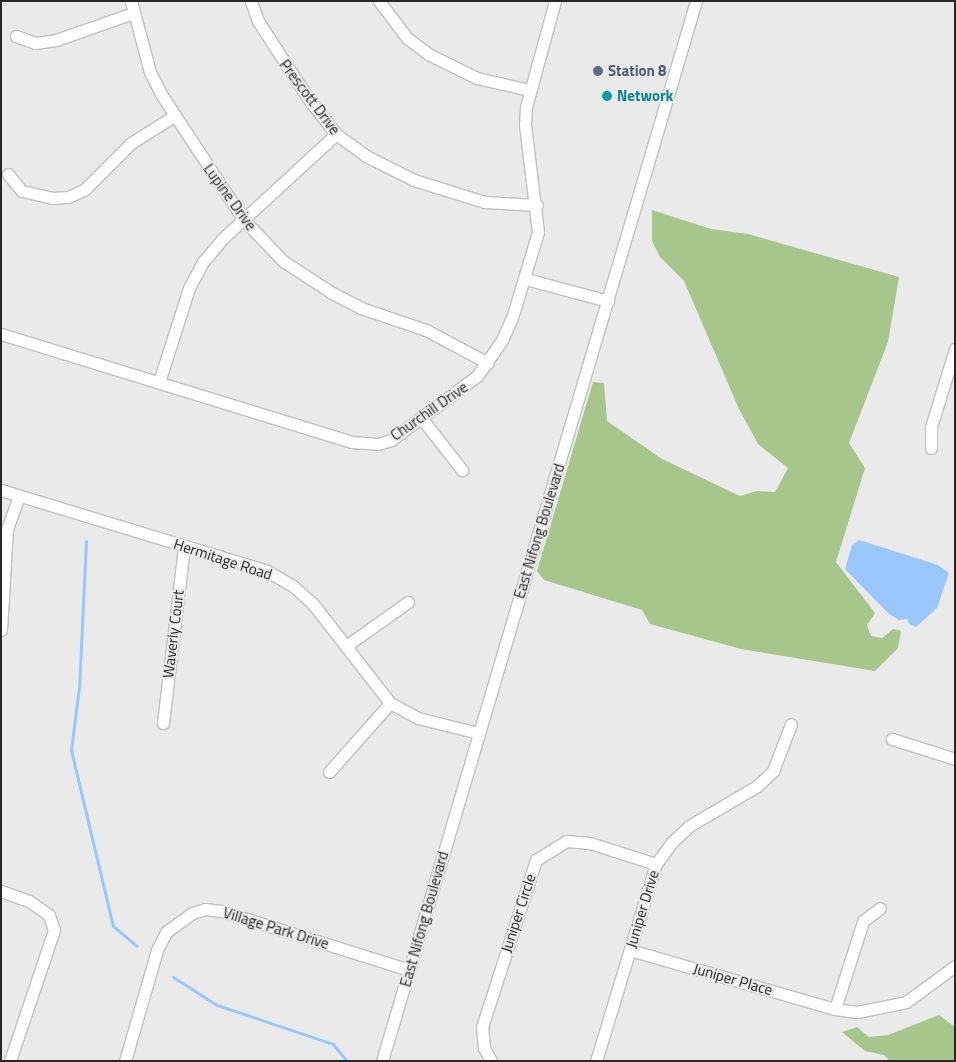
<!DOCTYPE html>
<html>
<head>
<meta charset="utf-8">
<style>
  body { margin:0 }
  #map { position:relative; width:956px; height:1062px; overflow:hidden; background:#eaeaeb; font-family:"Titillium Web",sans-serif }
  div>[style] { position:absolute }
  .green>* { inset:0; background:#a6c68c }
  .water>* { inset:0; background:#99c6fd }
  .stream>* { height:3px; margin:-1.5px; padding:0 1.5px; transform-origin:1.5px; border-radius:1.5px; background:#99c6fd }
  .roads { filter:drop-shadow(1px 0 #bfbfc0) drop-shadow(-1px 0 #bfbfc0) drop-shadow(0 1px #bfbfc0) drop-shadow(0 -1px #bfbfc0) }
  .minor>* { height:11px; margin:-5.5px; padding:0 5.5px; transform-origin:5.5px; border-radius:5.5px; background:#fff }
  .dots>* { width:14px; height:14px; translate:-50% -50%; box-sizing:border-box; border:2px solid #eaeaeb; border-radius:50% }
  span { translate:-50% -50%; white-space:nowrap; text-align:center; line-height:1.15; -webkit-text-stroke:4px #eaeaeb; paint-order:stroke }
  .service-label { font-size:15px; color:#4e5e75; font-weight:700 }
  .left { translate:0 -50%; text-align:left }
  .culture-label { font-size:15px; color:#0d838f; font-weight:700 }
  .street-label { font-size:15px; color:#272728 }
  .frame { position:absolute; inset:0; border:2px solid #272728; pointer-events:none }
</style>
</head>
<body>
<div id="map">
  <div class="green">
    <div style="clip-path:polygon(652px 210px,711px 229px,748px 234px,899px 277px,888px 342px,849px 443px,865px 468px,836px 562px,875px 613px,867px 625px,871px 636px,882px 638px,893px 629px,901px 631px,898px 648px,875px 671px,741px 649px,650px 624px,642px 610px,544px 580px,537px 571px,593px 382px,604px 383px,607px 421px,662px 459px,740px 496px,757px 491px,775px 492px,788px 468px,758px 444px,739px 409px,684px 281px,660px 257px,652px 241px)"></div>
    <div style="clip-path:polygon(939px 1015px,955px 1027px,955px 1061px,890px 1061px,884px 1055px,865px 1051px,842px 1032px,857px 1027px,869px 1037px,888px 1035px)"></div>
  </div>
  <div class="water">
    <div style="clip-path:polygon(859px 540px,938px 565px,949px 573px,937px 608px,916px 627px,908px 623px,908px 619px,899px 620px,889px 614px,845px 569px,852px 545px)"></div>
  </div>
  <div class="stream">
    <div style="left:86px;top:541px;width:146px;rotate:92.7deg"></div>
    <div style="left:79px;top:687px;width:64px;rotate:97.2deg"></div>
    <div style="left:71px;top:750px;width:181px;rotate:76.6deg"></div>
    <div style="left:113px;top:926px;width:31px;rotate:40deg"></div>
    <div style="left:173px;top:977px;width:52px;rotate:32.5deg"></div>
    <div style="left:217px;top:1005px;width:122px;rotate:18.6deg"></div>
    <div style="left:333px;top:1044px;width:22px;rotate:51deg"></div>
  </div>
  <div class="roads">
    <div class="minor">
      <div style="left:131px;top:1px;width:73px;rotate:75deg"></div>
      <div style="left:150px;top:72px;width:25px;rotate:63deg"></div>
      <div style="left:161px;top:94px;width:149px;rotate:56.7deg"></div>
      <div style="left:243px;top:219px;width:58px;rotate:46.4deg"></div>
      <div style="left:283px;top:261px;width:59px;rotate:33.1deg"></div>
      <div style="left:332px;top:293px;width:33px;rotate:27deg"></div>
      <div style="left:361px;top:308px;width:69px;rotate:18.7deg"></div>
      <div style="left:426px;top:330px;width:70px;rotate:28deg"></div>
      <div style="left:251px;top:1px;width:21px;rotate:71deg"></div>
      <div style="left:258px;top:21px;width:95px;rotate:57deg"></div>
      <div style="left:310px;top:101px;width:42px;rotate:51.8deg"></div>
      <div style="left:336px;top:134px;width:37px;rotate:36deg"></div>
      <div style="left:366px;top:156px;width:54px;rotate:26.6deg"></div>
      <div style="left:414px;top:180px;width:73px;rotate:17.4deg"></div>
      <div style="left:484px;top:202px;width:53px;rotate:3.2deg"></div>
      <div style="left:379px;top:1px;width:46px;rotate:52.9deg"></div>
      <div style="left:407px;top:38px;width:26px;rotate:37deg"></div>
      <div style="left:428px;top:54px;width:55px;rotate:26.1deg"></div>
      <div style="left:477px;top:78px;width:53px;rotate:13deg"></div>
      <div style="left:16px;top:36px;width:20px;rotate:20deg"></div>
      <div style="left:35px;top:43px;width:21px;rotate:-8deg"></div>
      <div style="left:56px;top:40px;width:82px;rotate:-19.3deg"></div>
      <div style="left:8px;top:174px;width:22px;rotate:51deg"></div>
      <div style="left:22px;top:191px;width:31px;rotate:13deg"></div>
      <div style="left:52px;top:198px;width:16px;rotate:-4deg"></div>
      <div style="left:68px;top:197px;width:17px;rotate:-24deg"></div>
      <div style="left:84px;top:190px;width:66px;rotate:-45deg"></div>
      <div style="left:131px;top:143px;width:51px;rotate:-32.1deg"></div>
      <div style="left:526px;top:279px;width:85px;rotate:15deg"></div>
      <div style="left:1px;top:334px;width:366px;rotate:17.1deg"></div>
      <div style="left:351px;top:442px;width:27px;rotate:4deg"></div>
      <div style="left:378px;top:444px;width:14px;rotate:-17deg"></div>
      <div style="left:391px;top:440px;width:107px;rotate:-36.7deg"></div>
      <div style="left:477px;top:376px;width:44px;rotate:-55.2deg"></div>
      <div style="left:502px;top:340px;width:24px;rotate:-66deg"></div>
      <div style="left:512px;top:318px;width:90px;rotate:-73.2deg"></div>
      <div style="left:538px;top:232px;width:108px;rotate:-96.9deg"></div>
      <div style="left:525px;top:125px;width:18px;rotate:-87deg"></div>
      <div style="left:526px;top:107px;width:110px;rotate:-74.7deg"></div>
      <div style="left:159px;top:382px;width:99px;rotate:-72.3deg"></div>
      <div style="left:189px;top:288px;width:30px;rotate:-62deg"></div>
      <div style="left:203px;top:262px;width:30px;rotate:-50deg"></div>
      <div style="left:222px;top:239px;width:155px;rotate:-42.6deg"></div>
      <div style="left:422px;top:419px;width:65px;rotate:51.9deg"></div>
      <div style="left:931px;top:448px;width:21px;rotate:-90deg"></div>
      <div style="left:931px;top:427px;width:82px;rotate:-72.9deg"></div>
      <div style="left:1px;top:490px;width:278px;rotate:16.9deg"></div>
      <div style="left:267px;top:571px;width:30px;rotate:30deg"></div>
      <div style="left:293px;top:586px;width:27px;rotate:42deg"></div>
      <div style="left:313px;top:604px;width:125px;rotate:52.1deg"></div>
      <div style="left:390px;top:703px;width:32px;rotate:28deg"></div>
      <div style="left:418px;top:718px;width:62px;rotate:14deg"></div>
      <div style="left:1px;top:630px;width:101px;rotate:-86.6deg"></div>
      <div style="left:7px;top:529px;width:35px;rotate:-70deg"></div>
      <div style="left:346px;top:646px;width:76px;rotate:-35.4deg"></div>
      <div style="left:163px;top:723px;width:178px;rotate:-83.2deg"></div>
      <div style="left:892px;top:739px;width:66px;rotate:17.6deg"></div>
      <div style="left:329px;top:772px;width:92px;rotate:-48.5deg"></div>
      <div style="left:1px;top:891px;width:30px;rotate:20deg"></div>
      <div style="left:29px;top:901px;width:24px;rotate:35deg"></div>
      <div style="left:49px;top:915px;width:16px;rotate:72deg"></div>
      <div style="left:54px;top:930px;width:138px;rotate:108.6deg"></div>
      <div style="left:630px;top:950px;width:213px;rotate:16.1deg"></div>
      <div style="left:835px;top:1009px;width:22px;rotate:8deg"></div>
      <div style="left:857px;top:1012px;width:50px;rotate:-11.5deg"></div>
      <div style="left:906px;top:1002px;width:61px;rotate:-36.3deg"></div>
      <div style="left:835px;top:1009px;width:92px;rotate:-72.3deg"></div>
      <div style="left:863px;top:921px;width:21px;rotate:-37deg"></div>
      <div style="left:125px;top:1061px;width:116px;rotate:-73.9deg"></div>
      <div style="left:157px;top:950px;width:20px;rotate:-63deg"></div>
      <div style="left:166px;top:932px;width:32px;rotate:-36deg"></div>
      <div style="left:192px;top:913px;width:14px;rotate:-17deg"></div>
      <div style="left:205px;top:909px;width:16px;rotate:7deg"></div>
      <div style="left:221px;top:911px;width:197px;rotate:17.4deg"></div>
      <div style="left:382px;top:1061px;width:1106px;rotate:-73.5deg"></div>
      <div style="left:491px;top:1061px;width:15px;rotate:-118deg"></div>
      <div style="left:484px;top:1048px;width:21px;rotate:-95deg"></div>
      <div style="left:482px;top:1027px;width:176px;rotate:-72.1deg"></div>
      <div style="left:536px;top:860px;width:36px;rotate:-32deg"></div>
      <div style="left:566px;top:841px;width:24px;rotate:5deg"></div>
      <div style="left:590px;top:843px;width:69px;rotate:17.7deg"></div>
      <div style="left:596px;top:1061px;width:206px;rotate:-73.1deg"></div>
      <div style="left:656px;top:864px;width:26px;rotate:-54deg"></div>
      <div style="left:671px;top:843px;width:25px;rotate:-43deg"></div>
      <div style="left:689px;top:826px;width:79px;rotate:-30.5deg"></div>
      <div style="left:757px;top:786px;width:22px;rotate:-43deg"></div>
      <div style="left:773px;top:771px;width:50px;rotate:-69deg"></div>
    </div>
  </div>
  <div class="dots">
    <div style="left:598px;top:71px;background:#5c6f8a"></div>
    <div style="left:607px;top:96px;background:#0f9aa8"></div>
  </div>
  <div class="service-label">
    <span class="left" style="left:608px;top:71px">Station 8</span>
  </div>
  <div class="culture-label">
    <span class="left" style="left:617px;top:96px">Network</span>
  </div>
  <div class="street-label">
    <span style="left:310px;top:97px;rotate:53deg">Prescott Drive</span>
    <span style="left:230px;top:197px;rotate:54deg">Lupine Drive</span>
    <span style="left:429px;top:411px;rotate:-35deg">Churchill Drive</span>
    <span style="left:539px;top:531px;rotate:-73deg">East Nifong Boulevard</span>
    <span style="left:223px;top:559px;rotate:18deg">Hermitage Road</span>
    <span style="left:173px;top:634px;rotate:-83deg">Waverly Court</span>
    <span style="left:642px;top:909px;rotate:-73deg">Juniper Drive</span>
    <span style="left:518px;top:913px;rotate:-72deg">Juniper Circle</span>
    <span style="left:424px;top:919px;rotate:-74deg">East Nifong Boulevard</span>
    <span style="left:276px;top:928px;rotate:17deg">Village Park Drive</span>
    <span style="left:733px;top:979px;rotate:16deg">Juniper Place</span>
  </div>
  <div class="frame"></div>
</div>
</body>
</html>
